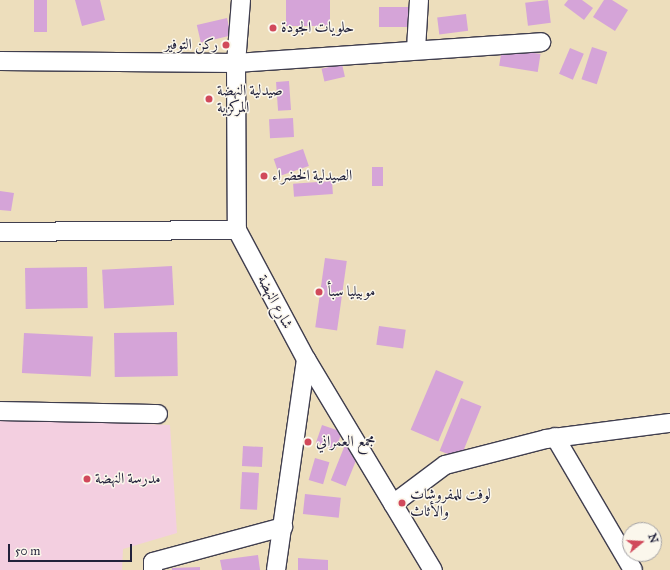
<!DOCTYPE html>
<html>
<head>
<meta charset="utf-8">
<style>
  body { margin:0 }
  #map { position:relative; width:670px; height:570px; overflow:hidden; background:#eddebc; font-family:"IM FELL Great Primer",Amiri,serif }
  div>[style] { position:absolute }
  .built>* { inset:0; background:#f3cfe0 }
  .building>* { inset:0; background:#d5a4d8; transform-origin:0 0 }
  .roads { filter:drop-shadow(1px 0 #403e4e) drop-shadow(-1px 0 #403e4e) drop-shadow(0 1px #403e4e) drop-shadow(0 -1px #403e4e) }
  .minor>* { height:18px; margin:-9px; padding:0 9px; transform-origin:9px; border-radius:9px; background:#fff }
  .dots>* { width:11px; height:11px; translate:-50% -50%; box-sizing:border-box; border:2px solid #fbf7ec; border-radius:50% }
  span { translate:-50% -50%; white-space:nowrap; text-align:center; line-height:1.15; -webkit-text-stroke:3px #fbf7ec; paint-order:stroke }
  .poi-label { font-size:15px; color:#22223b }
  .left { translate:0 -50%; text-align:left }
  .right { translate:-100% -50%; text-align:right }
  .street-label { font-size:15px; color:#22223b }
  .north { position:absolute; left:622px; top:522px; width:40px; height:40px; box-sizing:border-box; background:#fbf7ec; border:1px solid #a4a2a5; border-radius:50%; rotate:72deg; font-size:11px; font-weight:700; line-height:16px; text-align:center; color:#22223b }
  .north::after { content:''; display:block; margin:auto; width:14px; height:18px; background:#d1495b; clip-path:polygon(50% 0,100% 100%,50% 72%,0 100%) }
  .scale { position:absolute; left:8px; top:544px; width:124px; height:18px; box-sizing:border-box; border:2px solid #22223b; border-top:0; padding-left:5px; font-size:12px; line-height:14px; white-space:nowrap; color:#22223b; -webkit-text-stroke:3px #fbf7ec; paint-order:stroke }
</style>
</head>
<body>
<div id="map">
  <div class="built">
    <div style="clip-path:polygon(0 419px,170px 425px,177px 533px,123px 549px,122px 570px,0 570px)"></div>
  </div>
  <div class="building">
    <div style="left:34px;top:0;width:13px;height:32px"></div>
    <div style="clip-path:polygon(75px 0,100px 0,105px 20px,82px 26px)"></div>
    <div style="left:286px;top:0;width:44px;height:26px"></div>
    <div style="left:548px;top:0;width:23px;height:23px;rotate:83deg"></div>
    <div style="clip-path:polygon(568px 0,582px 0,593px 8px,584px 20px,564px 5px)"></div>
    <div style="clip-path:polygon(604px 0,612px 0,628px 10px,615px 31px,593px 17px)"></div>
    <div style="left:409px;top:7px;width:20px;height:30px;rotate:90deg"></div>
    <div style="left:466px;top:14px;width:17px;height:29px;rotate:83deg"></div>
    <div style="left:227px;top:18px;width:18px;height:31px;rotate:77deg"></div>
    <div style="left:592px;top:47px;width:16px;height:34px;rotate:18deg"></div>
    <div style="left:502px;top:48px;width:39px;height:18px;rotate:9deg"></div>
    <div style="left:570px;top:48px;width:15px;height:28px;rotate:23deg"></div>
    <div style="left:342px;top:64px;width:13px;height:21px;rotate:77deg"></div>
    <div style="left:289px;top:81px;width:29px;height:13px;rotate:86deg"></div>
    <div style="left:293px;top:118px;width:19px;height:24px;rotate:87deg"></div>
    <div style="left:303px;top:149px;width:18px;height:31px;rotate:71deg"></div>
    <div style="left:372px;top:167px;width:11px;height:19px"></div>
    <div style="left:332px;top:181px;width:13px;height:39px;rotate:86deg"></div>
    <div style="clip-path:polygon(0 191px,14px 193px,11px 211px,0 210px)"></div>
    <div style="left:325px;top:258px;width:22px;height:70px;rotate:8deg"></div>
    <div style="left:172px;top:266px;width:39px;height:70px;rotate:87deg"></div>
    <div style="left:87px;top:267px;width:41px;height:62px;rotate:89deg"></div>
    <div style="left:379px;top:326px;width:27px;height:19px;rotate:8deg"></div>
    <div style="left:177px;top:332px;width:44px;height:63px;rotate:89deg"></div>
    <div style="left:24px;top:333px;width:69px;height:40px;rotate:3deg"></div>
    <div style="left:436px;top:370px;width:30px;height:65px;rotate:23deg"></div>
    <div style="left:461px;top:398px;width:22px;height:57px;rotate:22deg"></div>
    <div style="left:322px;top:425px;width:21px;height:19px;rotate:19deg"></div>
    <div style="left:345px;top:445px;width:16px;height:38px;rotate:22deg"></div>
    <div style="left:243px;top:446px;width:20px;height:20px;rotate:3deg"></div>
    <div style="left:315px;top:458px;width:15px;height:23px;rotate:16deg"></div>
    <div style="left:242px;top:472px;width:17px;height:37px;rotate:3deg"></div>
    <div style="left:305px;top:494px;width:36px;height:20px;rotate:6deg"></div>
    <div style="clip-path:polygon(258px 555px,260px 570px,222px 570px,220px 560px)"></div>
    <div style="clip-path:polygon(298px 558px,328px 560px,328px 570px,298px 570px)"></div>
    <div style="clip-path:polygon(200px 567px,200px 570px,172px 570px,172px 568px)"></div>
  </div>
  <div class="roads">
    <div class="minor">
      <div style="left:241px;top:0;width:63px;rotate:94.5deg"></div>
      <div style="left:236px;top:63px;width:167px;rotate:89.7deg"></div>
      <div style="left:237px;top:230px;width:146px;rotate:61.9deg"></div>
      <div style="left:306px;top:359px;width:246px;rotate:59deg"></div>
      <div style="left:416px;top:49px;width:49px;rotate:-86.5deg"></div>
      <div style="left:0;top:61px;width:236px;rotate:0.5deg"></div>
      <div style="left:236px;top:63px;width:306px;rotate:-3.9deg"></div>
      <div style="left:0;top:232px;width:237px;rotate:-0.5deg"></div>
      <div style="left:0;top:411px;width:158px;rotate:1.1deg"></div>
      <div style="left:555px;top:437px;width:154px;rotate:59.6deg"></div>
      <div style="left:393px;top:504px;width:65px;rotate:-36.9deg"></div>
      <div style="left:445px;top:465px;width:104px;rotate:-14.4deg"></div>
      <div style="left:546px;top:439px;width:125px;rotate:-7.4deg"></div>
      <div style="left:153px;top:570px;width:8px;rotate:-90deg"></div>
      <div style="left:153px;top:562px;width:135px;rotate:-15.1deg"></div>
      <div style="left:276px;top:570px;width:213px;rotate:-81.9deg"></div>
    </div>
  </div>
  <div class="dots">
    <div style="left:273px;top:28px;background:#d1495b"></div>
    <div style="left:226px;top:45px;background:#d1495b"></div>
    <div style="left:209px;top:99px;background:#d1495b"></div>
    <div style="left:264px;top:176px;background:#d1495b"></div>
    <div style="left:319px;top:292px;background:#d1495b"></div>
    <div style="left:308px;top:442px;background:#d1495b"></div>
    <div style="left:87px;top:479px;background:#d1495b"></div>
    <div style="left:402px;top:503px;background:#d1495b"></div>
  </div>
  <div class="poi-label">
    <span class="left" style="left:281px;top:28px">حلويات الجودة</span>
    <span class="right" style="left:218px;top:45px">ركن التوفير</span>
    <span class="left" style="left:217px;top:99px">صيدلية النهضة<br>المركزية</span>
    <span class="left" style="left:272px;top:176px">الصيدلية الخضراء</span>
    <span class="left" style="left:327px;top:292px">موبيليا سبأ</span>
    <span class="left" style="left:316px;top:442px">مجمع العمراني</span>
    <span class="left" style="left:95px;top:479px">مدرسة النهضة</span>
    <span class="left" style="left:410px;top:503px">لوفت للمفروشات<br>والأثاث</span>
  </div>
  <div class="street-label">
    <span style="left:275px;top:302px;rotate:62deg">شارع النهضة</span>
  </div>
  <div class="north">N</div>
  <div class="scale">50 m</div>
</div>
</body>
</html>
